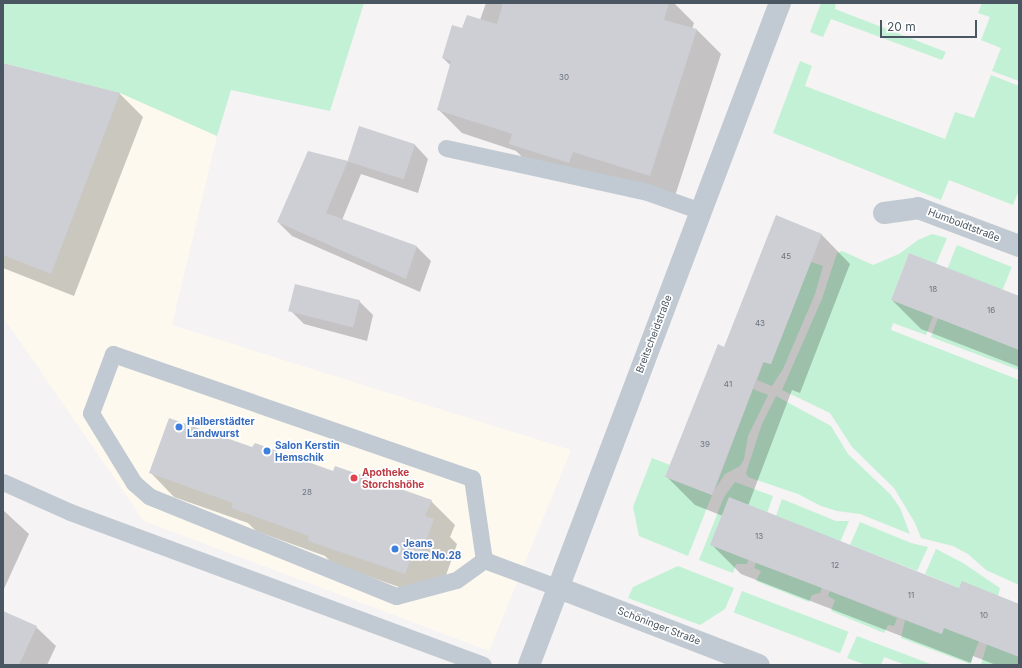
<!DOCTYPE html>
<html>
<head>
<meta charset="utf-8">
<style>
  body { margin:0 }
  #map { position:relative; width:1022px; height:668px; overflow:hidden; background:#f5f3f3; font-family:Inter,sans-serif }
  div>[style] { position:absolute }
  .commercial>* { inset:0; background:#fdf9ef }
  .green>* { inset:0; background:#c3f1d5; transform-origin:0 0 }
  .shadow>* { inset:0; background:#0003 }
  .building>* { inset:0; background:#cdcfd5; transform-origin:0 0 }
  .service>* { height:17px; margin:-8.5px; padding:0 8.5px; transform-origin:8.5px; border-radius:8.5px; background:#c1cad2 }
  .minor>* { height:22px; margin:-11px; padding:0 11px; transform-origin:11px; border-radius:11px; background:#c1cad2 }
  .dots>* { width:11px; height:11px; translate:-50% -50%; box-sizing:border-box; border:2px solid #fff; border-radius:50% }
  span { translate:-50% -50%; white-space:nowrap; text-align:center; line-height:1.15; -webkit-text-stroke:3.5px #fff; paint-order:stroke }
  .number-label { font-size:8px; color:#6b747e }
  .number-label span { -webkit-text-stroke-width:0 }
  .street-label { font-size:10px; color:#4a5661 }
  .shop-label { font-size:10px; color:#366cbe; font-weight:700 }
  .left { translate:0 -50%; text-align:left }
  .health-label { font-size:10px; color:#be3a42; font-weight:700 }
  .frame { position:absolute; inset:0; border:4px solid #4a5661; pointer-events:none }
  .scale { position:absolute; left:880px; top:20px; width:97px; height:18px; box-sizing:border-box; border:2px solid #4a5661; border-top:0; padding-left:5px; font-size:12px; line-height:14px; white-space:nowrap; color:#4a5661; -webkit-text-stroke:3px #fff; paint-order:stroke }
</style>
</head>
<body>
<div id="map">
  <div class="commercial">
    <div style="clip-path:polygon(14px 66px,120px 93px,217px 136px,172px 325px,571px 450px,489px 651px,144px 521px,3px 317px,3px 92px)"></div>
  </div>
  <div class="green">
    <div style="clip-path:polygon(3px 3px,364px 3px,330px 111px,231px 90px,217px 136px,120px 93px,3px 63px)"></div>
    <div style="clip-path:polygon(821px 3px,836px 3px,835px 9px,946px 52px,942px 60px,831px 19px,823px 37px,810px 32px)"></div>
    <div style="clip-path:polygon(982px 3px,1019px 3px,1019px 81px,992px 71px,1001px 48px,981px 40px,990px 17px,978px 13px)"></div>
    <div style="clip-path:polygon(800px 61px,812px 66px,805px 86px,945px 139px,955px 112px,974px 118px,991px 75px,1019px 86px,1019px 190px,1013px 205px,949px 180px,941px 200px,773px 133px)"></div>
    <div style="clip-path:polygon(932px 234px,947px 238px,936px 264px,909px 253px,891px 300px,933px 316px,926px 335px,893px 323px,891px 330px,1019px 380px,1019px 585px,986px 570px,968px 554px,953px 546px,921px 538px,915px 523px,894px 488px,852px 447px,830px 413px,782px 390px,822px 299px,837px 253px,842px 251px,873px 265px,899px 254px,918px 240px)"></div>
    <div style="left:957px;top:245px;width:59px;height:26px;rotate:22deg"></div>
    <div style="clip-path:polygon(811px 262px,823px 266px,815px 294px,783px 369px,772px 386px,757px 380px,764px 362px,771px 364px)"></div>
    <div style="clip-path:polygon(938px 318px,1019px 350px,1019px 370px,931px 337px)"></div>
    <div style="clip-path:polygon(753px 389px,768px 395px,748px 436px,744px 459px,740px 466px,725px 474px,715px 489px)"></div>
    <div style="clip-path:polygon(776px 396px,831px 426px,848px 454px,891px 495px,900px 508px,910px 534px,860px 514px,837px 511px,821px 506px,798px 494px,748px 477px,746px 473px,762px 424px)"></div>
    <div style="clip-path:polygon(652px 458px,670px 465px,666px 477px,712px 495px,688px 556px,639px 536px,633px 507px)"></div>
    <div style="clip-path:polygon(735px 482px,773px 496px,767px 513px,729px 498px,711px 545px,748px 560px,747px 564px,736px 564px,733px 573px,699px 560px,724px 497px)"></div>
    <div style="clip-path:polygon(782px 499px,836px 521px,849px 521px,840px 542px,776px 516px)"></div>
    <div style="clip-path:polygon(860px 522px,911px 543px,928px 547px,917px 571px,850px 545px)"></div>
    <div style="clip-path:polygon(936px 549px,963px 563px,1000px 588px,998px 596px,959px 588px,925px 574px)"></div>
    <div style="clip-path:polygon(756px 563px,822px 588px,820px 593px,812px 595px,809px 602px,756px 581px,761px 571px,754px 568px)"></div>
    <div style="clip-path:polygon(678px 566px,734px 588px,725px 609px,700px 625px,628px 598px,633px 587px)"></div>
    <div style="left:742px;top:591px;width:114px;height:23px;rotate:21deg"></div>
    <div style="clip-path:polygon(830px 591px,897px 618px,894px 626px,888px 625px,884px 633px,831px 611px,835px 600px,828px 596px)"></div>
    <div style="clip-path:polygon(905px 620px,941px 634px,944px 628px,979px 641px,970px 664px,901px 638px)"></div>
    <div style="clip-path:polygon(857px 636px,933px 665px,906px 665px,884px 657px,881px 665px,866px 665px,847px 658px)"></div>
    <div style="clip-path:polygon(987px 644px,1019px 657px,1019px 665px,981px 665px)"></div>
  </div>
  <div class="shadow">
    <div style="clip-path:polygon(486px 3px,674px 3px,694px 23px,692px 29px,697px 30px,721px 54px,674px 199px,534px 168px,516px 151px,462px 133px,438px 109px,451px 66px,443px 58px,463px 29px,480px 20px)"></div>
    <div style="clip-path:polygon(3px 64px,119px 93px,143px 117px,74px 296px,3px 268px)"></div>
    <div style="clip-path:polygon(360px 128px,415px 145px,428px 159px,418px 193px,361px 174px,342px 220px,417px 247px,431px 261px,420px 292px,292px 236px,278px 222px,308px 152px,348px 162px)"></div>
    <div style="clip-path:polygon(776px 217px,822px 235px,850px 264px,800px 393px,792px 390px,748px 506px,960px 590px,1019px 604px,1019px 665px,996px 665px,973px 656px,971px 663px,741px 574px,712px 545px,723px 516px,695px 505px,667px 477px,724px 348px)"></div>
    <div style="clip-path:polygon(1019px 297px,1019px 367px,921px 329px,892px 300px)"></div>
    <div style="clip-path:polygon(359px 301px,373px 315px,367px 341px,304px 324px,290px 310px)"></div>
    <div style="clip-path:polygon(253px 449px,431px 501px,455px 525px,450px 537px,457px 544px,443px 584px,434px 581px,428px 597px,333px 564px,325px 556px,256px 531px,248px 523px,174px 497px,151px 473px)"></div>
    <div style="clip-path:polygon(3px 510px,29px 534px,3px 591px)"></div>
    <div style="clip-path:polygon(3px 614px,36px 627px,56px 646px,47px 665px,3px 665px)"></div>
  </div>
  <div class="building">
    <div style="clip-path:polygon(503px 3px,669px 3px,664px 20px,697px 29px,650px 176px,573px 152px,569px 163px,509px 144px,512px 134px,437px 110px,451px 61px,442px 58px,452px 25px,462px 28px,467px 15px,497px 24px)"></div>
    <div style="clip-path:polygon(3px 63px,120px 93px,51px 274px,3px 255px)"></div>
    <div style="left:359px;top:126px;width:59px;height:37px;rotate:18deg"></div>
    <div style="clip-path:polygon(308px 151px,348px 161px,326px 213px,417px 246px,406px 279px,277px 222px)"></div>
    <div style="clip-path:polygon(776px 215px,822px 234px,771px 364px,763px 362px,712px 495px,665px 477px,718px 344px,724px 347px)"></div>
    <div style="clip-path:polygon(909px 253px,1019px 296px,1019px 350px,891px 300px)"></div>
    <div style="left:295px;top:284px;width:67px;height:28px;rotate:14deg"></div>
    <div style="clip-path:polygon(169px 418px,252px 447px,255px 443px,333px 471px,335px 466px,432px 500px,425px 516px,434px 519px,419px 561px,411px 558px,405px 574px,308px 541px,309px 536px,231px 508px,233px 503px,149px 473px)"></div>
    <div style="clip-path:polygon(729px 497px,959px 588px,962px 581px,1019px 604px,1019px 657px,944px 628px,942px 634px,710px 545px)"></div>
    <div style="clip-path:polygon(3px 611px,37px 626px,19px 665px,3px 665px)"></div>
  </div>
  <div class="service">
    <div style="left:446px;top:148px;width:206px;rotate:12.3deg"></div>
    <div style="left:647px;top:192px;width:57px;rotate:19.4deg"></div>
    <div style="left:3px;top:482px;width:73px;rotate:24.1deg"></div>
    <div style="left:70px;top:512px;width:440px;rotate:20.3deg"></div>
    <div style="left:484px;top:560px;width:34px;rotate:144deg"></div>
    <div style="left:456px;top:580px;width:62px;rotate:165.1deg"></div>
    <div style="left:396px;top:596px;width:266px;rotate:-158deg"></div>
    <div style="left:149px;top:496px;width:20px;rotate:-139deg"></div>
    <div style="left:134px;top:483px;width:82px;rotate:-121.6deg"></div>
    <div style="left:91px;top:413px;width:63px;rotate:-69.6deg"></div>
    <div style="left:113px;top:354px;width:380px;rotate:19.1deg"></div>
    <div style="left:472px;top:478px;width:83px;rotate:81.7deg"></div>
    <div style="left:484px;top:560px;width:80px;rotate:20.5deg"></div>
  </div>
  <div class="minor">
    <div style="left:884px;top:213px;width:34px;rotate:-8deg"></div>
    <div style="left:918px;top:208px;width:108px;rotate:20.6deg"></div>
    <div style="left:559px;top:588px;width:214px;rotate:21.1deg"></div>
    <div style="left:529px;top:665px;width:708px;rotate:-69.24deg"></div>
  </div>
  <div class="dots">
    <div style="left:179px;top:427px;background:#3f7fe0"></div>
    <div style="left:267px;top:451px;background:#3f7fe0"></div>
    <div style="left:354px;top:478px;background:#e0444e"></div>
    <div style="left:395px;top:549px;background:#3f7fe0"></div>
  </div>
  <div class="number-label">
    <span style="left:564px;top:78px">30</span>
    <span style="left:786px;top:257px">45</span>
    <span style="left:933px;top:290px">18</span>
    <span style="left:991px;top:311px">16</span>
    <span style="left:760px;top:324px">43</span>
    <span style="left:728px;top:385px">41</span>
    <span style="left:705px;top:445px">39</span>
    <span style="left:307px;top:493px">28</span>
    <span style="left:759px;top:537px">13</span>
    <span style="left:835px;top:566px">12</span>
    <span style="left:911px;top:596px">11</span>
    <span style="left:984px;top:616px">10</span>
  </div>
  <div class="street-label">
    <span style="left:964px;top:225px;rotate:21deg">Humboldtstraße</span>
    <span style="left:654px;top:334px;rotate:-69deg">Breitscheidstraße</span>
    <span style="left:659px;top:626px;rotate:21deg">Schöninger Straße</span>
  </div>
  <div class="shop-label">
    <span class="left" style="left:187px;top:427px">Halberstädter<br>Landwurst</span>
    <span class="left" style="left:275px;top:451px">Salon Kerstin<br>Hemschik</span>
    <span class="left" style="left:403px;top:549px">Jeans<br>Store No.28</span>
  </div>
  <div class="health-label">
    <span class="left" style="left:362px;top:478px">Apotheke<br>Storchshöhe</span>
  </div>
  <div class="frame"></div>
  <div class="scale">20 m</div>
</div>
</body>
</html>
